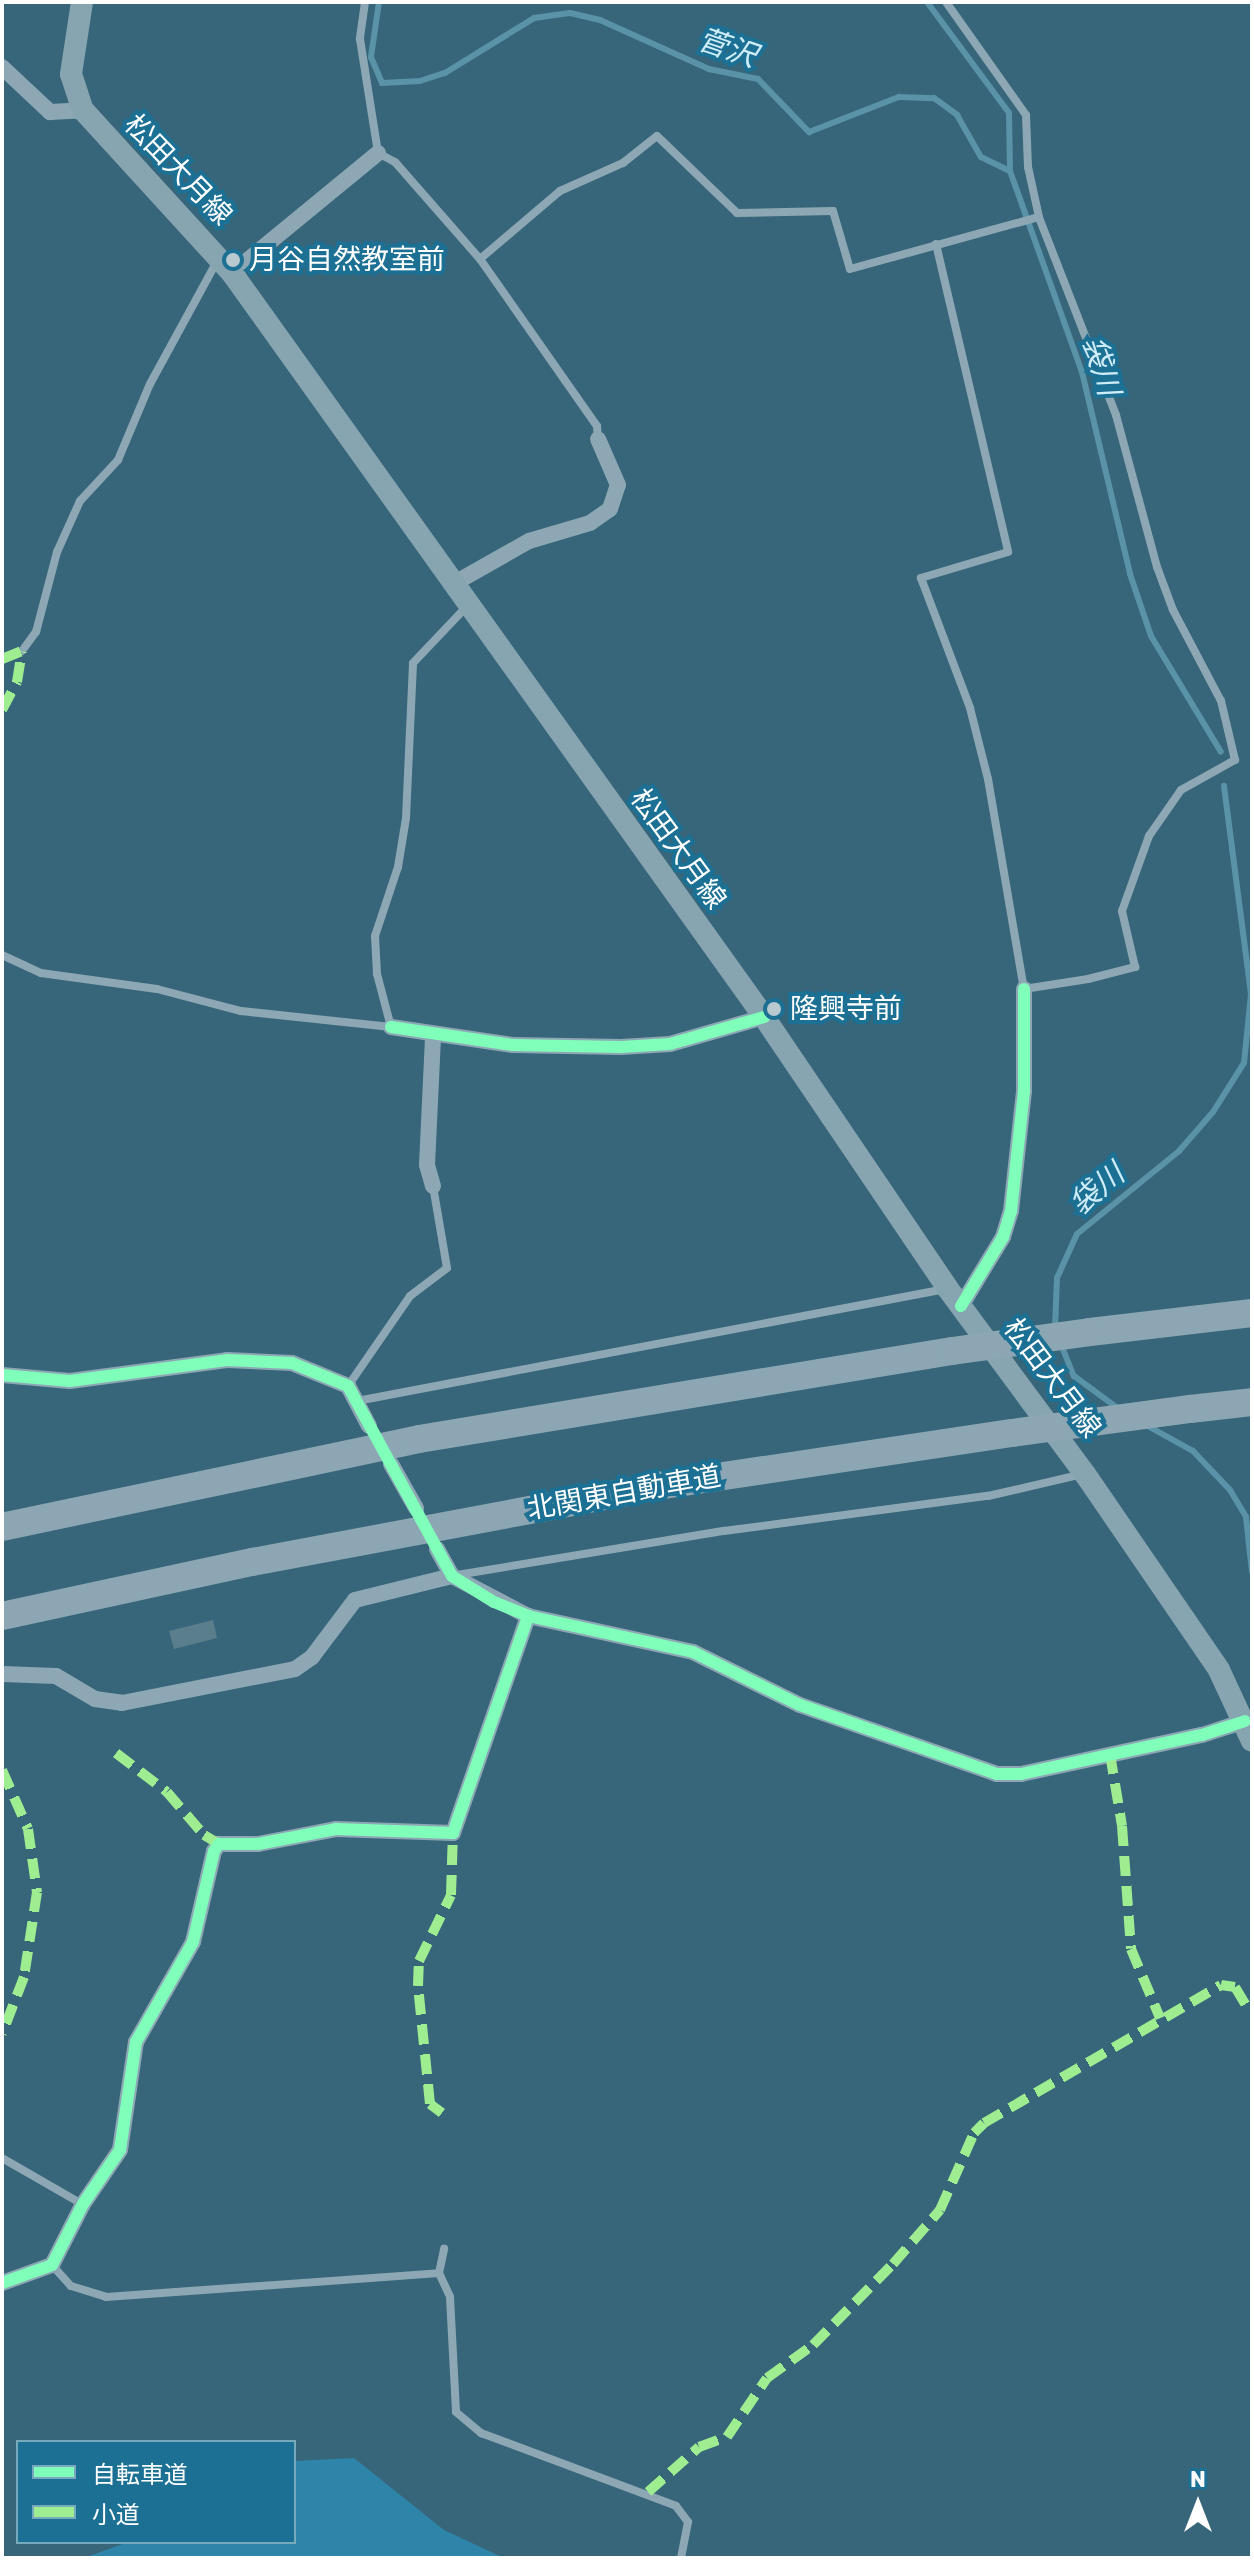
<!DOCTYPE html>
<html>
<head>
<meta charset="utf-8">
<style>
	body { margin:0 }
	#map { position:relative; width:1254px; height:2560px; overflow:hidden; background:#376579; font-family:Rubik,"Noto Sans JP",sans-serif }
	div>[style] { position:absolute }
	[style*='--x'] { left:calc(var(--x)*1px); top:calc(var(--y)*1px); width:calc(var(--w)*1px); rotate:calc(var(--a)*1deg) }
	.green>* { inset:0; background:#2e85a9 }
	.stream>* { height:6px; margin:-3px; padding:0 3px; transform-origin:3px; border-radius:3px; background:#5a92a8 }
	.building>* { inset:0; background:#5b7e8d }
	.lane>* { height:8px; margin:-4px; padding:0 4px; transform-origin:4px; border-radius:4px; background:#8da8b4 }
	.street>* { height:16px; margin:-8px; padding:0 8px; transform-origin:8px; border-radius:8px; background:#8da8b4 }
	.secondary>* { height:22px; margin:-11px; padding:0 11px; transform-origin:11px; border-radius:11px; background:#87a5b0 }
	.highway>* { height:28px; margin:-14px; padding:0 14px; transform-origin:14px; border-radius:14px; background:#8ca7b3 }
	.highway-bridge>* { height:28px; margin:-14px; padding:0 14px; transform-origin:14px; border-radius:14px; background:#8ca7b3 }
	.quiet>* { height:10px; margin-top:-5px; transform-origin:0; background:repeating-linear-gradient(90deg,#9fed91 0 20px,transparent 0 30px) }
	.cycleway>* { height:12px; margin:-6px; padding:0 6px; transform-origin:6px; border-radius:6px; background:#80ffba }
	.dots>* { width:22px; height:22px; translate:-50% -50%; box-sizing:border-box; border:4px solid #1c7094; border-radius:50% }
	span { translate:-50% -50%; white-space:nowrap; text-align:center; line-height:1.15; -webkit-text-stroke:8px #1c7094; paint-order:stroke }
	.street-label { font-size:28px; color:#fff }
	.poi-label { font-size:28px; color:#fff }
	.left { translate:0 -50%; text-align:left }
	.water-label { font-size:30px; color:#cfedf9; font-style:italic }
	.frame { position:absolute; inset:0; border:4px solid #fff; pointer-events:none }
	.legend { position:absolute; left:16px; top:2440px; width:280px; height:104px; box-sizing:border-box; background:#1c7094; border:2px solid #77a9bf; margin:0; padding:10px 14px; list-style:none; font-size:24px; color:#fff }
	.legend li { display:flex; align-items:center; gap:16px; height:40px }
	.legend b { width:40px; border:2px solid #77a9bf }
	.north { position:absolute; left:1158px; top:2464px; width:80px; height:80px; -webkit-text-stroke:6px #1c7094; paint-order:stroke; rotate:0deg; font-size:22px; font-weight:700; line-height:32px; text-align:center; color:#fff }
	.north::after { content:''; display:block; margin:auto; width:28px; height:36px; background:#fff; clip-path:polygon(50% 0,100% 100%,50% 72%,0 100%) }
</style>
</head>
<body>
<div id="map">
	<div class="green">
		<i style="clip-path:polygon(354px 2458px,444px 2530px,504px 2558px,84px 2558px,128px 2542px,294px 2542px,294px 2461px)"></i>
	</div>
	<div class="stream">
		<i style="--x:379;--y:2;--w:56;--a:98.3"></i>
		<i style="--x:371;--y:57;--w:28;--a:67"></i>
		<i style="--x:382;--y:83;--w:38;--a:-3"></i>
		<i style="--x:420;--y:81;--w:26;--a:-18"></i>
		<i style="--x:445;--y:73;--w:105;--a:-31.7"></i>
		<i style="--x:534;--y:18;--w:36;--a:-8"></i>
		<i style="--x:570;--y:13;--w:31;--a:13"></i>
		<i style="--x:600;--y:20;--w:120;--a:24.2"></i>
		<i style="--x:709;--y:69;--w:50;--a:11.5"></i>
		<i style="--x:758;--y:79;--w:74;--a:46.1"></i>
		<i style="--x:809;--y:132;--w:97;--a:-21.3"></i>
		<i style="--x:899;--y:97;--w:35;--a:2"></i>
		<i style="--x:934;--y:98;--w:29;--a:36"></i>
		<i style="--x:957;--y:115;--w:48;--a:60.3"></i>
		<i style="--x:981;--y:157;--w:32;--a:26"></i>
		<i style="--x:927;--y:2;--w:138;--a:53.5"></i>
		<i style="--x:1009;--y:113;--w:58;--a:89"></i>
		<i style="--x:1010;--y:171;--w:214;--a:70.3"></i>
		<i style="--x:1082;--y:372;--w:208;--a:76.6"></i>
		<i style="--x:1130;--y:574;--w:65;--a:71.3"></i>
		<i style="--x:1151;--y:636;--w:135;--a:58.9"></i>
		<i style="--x:1055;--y:1328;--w:50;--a:-87.7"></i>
		<i style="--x:1057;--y:1278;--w:48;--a:-65.6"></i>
		<i style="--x:1077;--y:1234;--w:132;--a:-39.1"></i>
		<i style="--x:1179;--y:1151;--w:52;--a:-48.9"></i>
		<i style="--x:1213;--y:1112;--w:58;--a:-57.7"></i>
		<i style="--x:1244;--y:1063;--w:69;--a:-84.2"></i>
		<i style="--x:1251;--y:994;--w:210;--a:-97.4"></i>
		<i style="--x:1060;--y:1342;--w:37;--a:68"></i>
		<i style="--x:1074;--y:1376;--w:56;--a:36.3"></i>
		<i style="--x:1146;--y:1425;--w:54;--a:29"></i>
		<i style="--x:1193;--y:1451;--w:54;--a:46.5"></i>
		<i style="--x:1230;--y:1490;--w:31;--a:59"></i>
		<i style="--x:1246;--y:1517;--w:55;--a:83.8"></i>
	</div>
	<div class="building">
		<i style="clip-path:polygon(213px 1620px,217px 1638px,174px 1649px,169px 1631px)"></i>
	</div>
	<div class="lane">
		<i style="--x:365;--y:2;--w:37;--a:98"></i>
		<i style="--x:360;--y:39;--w:115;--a:81"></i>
		<i style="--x:378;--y:153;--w:19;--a:28"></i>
		<i style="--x:395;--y:162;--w:129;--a:48.8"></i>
		<i style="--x:480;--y:259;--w:204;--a:55"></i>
		<i style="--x:597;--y:426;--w:13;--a:86"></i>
		<i style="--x:936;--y:244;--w:316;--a:76.8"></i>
		<i style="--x:1008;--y:552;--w:91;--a:163.4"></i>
		<i style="--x:921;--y:578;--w:139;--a:69.3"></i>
		<i style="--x:970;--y:708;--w:73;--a:75.8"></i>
		<i style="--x:988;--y:779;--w:213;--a:80.3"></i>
		<i style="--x:1024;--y:989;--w:65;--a:-8.9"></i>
		<i style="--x:1088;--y:979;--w:49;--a:-14.3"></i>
		<i style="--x:1135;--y:967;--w:57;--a:-103.1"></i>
		<i style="--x:1122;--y:911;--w:80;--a:-70.2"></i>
		<i style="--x:1149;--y:836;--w:56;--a:-55.2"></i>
		<i style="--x:1181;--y:790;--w:62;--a:-29.1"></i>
		<i style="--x:1235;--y:760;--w:61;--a:-103.3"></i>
		<i style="--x:1221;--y:701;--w:103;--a:-117.8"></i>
		<i style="--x:1173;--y:610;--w:46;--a:-110.4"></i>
		<i style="--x:1157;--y:567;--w:157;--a:-105.1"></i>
		<i style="--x:1116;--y:415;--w:212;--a:-111.3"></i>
		<i style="--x:1039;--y:217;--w:51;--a:-102.4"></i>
		<i style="--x:1028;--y:167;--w:52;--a:-92.2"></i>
		<i style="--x:1026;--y:115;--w:138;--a:-125.3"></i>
		<i style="--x:480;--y:259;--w:105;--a:-40.4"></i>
		<i style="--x:560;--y:191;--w:69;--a:-24"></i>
		<i style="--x:623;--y:163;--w:43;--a:-38.5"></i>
		<i style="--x:657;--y:136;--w:111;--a:43.9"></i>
		<i style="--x:737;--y:213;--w:96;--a:-1.2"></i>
		<i style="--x:833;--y:211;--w:60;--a:73.7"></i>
		<i style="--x:850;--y:269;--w:196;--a:-15.4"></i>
		<i style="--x:22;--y:651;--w:24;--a:-54"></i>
		<i style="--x:36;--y:632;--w:83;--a:-75.3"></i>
		<i style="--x:57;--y:552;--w:56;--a:-65.7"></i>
		<i style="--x:80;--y:501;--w:56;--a:-47.2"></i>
		<i style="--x:118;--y:460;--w:82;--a:-67.2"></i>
		<i style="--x:150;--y:384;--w:140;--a:-61.4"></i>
		<i style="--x:2;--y:955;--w:43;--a:24.8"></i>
		<i style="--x:41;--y:973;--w:117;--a:7.9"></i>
		<i style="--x:157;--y:989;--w:87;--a:14.7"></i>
		<i style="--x:241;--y:1011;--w:151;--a:6.1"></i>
		<i style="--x:391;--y:1027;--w:55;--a:-104.8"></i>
		<i style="--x:377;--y:974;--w:38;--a:-93"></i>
		<i style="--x:375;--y:936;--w:73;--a:-71.6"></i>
		<i style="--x:398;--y:867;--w:50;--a:-80.7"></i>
		<i style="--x:406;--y:818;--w:155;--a:-87.4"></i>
		<i style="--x:413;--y:663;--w:79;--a:-46.5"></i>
		<i style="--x:348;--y:1386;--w:109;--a:-55.4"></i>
		<i style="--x:410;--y:1296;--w:46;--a:-37.1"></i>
		<i style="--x:447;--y:1268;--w:83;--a:-99.7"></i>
		<i style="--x:357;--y:1401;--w:599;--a:-10.78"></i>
		<i style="--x:457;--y:1575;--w:271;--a:-9.4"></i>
		<i style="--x:724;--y:1531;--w:266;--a:-7.6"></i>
		<i style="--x:988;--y:1496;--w:98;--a:-13"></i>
		<i style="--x:2;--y:2158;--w:92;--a:29.9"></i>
		<i style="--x:52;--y:2265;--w:28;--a:48"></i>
		<i style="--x:71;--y:2286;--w:37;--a:17"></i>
		<i style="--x:106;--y:2297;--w:334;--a:-4.1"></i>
		<i style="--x:439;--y:2273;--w:26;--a:65"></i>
		<i style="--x:450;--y:2297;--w:115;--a:87"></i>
		<i style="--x:456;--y:2412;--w:33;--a:40"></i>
		<i style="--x:481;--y:2433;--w:208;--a:20.5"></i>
		<i style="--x:676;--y:2506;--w:20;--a:53"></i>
		<i style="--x:688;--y:2522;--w:37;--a:101"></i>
		<i style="--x:439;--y:2273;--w:25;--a:-78"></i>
	</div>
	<div class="street">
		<i style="--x:2;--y:67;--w:66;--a:43.2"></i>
		<i style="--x:50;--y:112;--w:33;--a:-3"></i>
		<i style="--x:232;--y:273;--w:189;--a:-39.4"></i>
		<i style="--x:453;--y:584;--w:87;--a:-29.5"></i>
		<i style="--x:529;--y:541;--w:64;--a:-16.4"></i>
		<i style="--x:590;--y:523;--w:24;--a:-35"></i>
		<i style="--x:610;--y:509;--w:25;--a:-72"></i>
		<i style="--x:618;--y:485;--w:50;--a:-113.5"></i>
		<i style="--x:391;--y:1027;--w:123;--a:8.4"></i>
		<i style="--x:513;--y:1045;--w:108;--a:1.1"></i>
		<i style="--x:621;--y:1047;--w:49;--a:-3.5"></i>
		<i style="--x:670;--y:1044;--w:98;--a:-16"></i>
		<i style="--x:433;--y:1186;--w:22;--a:-106"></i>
		<i style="--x:427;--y:1165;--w:129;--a:-87.3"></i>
		<i style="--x:961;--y:1306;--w:81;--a:-58.7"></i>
		<i style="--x:1003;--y:1237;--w:27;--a:-73"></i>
		<i style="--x:1011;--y:1211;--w:121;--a:-83.8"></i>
		<i style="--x:1024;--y:1091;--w:102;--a:-90"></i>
		<i style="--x:2;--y:1375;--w:68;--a:5"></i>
		<i style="--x:70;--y:1381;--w:158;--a:-7.6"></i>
		<i style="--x:227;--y:1360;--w:65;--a:2.6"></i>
		<i style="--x:292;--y:1363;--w:61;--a:22.3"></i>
		<i style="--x:348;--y:1386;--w:45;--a:62.3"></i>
		<i style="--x:391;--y:1464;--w:51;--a:60.4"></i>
		<i style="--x:437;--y:1549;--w:31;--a:61"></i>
		<i style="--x:452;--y:1576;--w:86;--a:27.8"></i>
		<i style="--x:528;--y:1616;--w:169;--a:12.3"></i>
		<i style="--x:693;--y:1652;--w:119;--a:26.4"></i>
		<i style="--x:800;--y:1705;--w:209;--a:19.3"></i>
		<i style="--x:997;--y:1774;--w:24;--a:0"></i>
		<i style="--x:1021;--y:1774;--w:185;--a:-12.2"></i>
		<i style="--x:1202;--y:1735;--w:45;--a:-18"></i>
		<i style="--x:2;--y:1674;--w:54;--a:2.1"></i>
		<i style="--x:56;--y:1676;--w:45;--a:30.5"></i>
		<i style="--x:95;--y:1699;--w:27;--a:8"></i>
		<i style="--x:122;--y:1703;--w:176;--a:-11.1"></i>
		<i style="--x:295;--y:1669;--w:21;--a:-35"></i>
		<i style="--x:312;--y:1657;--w:71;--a:-53"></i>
		<i style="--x:355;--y:1600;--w:100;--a:-13.9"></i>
		<i style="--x:2;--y:2283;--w:53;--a:-19.8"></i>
		<i style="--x:52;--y:2265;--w:68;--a:-63.1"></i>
		<i style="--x:83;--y:2204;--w:65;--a:-55.6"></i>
		<i style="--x:120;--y:2150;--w:109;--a:-81.6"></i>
		<i style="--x:136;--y:2042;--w:115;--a:-60.3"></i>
		<i style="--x:193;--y:1942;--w:93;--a:-77"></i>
		<i style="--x:214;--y:1851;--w:9;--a:-54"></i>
		<i style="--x:219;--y:1844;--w:39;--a:0"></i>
		<i style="--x:258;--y:1844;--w:79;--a:-10.9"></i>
		<i style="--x:336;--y:1829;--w:117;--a:2"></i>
		<i style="--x:453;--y:1833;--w:230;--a:-70.9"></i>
	</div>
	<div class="secondary">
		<i style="--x:82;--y:2;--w:73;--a:98.7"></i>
		<i style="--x:71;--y:74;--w:38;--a:72"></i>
		<i style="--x:83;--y:110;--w:221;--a:47.6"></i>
		<i style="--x:232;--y:273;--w:915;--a:54.43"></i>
		<i style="--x:764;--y:1017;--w:328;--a:55.9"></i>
		<i style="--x:948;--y:1289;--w:230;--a:53.5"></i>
		<i style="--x:1085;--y:1474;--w:237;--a:55.6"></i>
		<i style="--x:1219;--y:1670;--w:78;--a:65.1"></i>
	</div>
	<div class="highway">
		<i style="--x:1090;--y:1332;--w:163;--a:-6.7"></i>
		<i style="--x:1190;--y:1409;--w:62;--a:-6.4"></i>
		<i style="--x:2;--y:1527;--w:426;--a:-11.9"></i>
		<i style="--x:419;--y:1439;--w:540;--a:-9.38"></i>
		<i style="--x:2;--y:1616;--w:256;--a:-12.2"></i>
		<i style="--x:252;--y:1562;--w:412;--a:-10.6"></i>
		<i style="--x:657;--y:1486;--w:359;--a:-8.5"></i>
	</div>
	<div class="highway-bridge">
		<i style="--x:952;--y:1351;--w:139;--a:-7.8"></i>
		<i style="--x:1012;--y:1433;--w:180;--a:-7.7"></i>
	</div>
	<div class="quiet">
		<i style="--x:2;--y:659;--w:22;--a:-22"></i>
		<i style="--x:2;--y:710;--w:32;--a:-62"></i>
		<i style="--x:17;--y:682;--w:31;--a:-81"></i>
		<i style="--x:116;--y:1753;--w:64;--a:37.4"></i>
		<i style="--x:167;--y:1792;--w:57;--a:49.3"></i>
		<i style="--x:204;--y:1835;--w:17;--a:31"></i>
		<i style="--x:1110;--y:1754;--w:73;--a:80.5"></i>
		<i style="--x:1122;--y:1826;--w:123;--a:85.8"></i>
		<i style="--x:1131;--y:1949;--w:75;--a:67.2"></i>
		<i style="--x:2;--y:1770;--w:64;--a:66.2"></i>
		<i style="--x:28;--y:1829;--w:64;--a:81.9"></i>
		<i style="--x:37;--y:1892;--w:86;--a:98.7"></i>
		<i style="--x:24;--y:1977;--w:61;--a:111.1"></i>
		<i style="--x:442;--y:2113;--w:15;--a:-143"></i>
		<i style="--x:430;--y:2104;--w:119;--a:-95.8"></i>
		<i style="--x:418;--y:1986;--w:25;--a:-88"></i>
		<i style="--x:419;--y:1961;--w:73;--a:-64.1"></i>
		<i style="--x:451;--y:1895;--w:62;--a:-88.2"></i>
		<i style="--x:648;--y:2492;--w:68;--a:-41.4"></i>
		<i style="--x:699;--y:2447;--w:30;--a:-20"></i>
		<i style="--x:727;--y:2437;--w:71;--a:-55.9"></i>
		<i style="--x:767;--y:2378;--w:57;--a:-35.7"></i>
		<i style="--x:813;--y:2345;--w:114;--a:-45.4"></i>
		<i style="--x:893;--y:2264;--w:72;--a:-49"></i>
		<i style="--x:940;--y:2210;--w:84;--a:-66.2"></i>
		<i style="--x:974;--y:2133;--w:14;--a:-45"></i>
		<i style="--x:984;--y:2123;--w:274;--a:-30.2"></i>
		<i style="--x:1221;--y:1985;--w:14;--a:8"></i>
		<i style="--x:1235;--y:1987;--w:23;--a:59"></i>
	</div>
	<div class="cycleway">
		<i style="--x:391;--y:1027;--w:123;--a:8.4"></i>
		<i style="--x:513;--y:1045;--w:108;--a:1.1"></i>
		<i style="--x:621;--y:1047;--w:49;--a:-3.5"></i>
		<i style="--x:670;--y:1044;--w:98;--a:-16"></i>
		<i style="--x:961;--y:1306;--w:81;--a:-58.7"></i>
		<i style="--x:1003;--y:1237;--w:27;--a:-73"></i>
		<i style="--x:1011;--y:1211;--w:121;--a:-83.8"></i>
		<i style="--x:1024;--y:1091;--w:102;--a:-90"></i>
		<i style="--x:2;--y:1375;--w:68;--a:5"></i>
		<i style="--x:70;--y:1381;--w:158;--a:-7.6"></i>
		<i style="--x:227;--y:1360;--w:65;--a:2.6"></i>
		<i style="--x:292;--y:1363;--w:61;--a:22.3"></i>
		<i style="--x:348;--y:1386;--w:217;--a:61.3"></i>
		<i style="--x:452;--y:1576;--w:49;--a:31.8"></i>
		<i style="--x:494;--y:1602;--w:37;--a:22"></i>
		<i style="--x:528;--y:1616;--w:169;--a:12.3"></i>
		<i style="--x:693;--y:1652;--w:119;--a:26.4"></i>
		<i style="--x:800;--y:1705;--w:209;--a:19.3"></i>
		<i style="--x:997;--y:1774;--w:24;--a:0"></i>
		<i style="--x:1021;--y:1774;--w:185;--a:-12.2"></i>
		<i style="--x:1202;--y:1735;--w:45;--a:-18"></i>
		<i style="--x:2;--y:2283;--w:53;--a:-19.8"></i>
		<i style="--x:52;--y:2265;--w:68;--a:-63.1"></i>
		<i style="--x:83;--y:2204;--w:65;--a:-55.6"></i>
		<i style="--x:120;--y:2150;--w:109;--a:-81.6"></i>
		<i style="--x:136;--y:2042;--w:115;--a:-60.3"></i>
		<i style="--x:193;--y:1942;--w:93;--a:-77"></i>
		<i style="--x:214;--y:1851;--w:9;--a:-54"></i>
		<i style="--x:219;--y:1844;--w:39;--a:0"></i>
		<i style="--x:258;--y:1844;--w:79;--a:-10.9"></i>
		<i style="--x:336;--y:1829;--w:117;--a:2"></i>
		<i style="--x:453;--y:1833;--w:230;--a:-70.9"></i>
	</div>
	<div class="dots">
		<i style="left:233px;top:260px;background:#b9c9d0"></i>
		<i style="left:774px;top:1009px;background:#b9c9d0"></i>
	</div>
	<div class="street-label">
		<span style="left:178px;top:170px;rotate:46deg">松田大月線</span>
		<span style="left:678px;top:849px;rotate:54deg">松田大月線</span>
		<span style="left:1052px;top:1378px;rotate:53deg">松田大月線</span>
		<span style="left:624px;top:1493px;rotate:-10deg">北関東自動車道</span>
	</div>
	<div class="poi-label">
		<span class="left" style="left:249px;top:260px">月谷自然教室前</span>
		<span class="left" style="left:790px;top:1009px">隆興寺前</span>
	</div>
	<div class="water-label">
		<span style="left:727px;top:48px;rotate:19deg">菅沢</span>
		<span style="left:1101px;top:366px;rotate:73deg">袋川</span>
		<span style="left:1097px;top:1189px;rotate:-40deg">袋川</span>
	</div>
	<div class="frame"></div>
	<ul class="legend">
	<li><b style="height:10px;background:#80ffba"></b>自転車道</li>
	<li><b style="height:10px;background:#9fed91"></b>小道</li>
	</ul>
	<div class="north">N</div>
</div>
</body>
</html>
